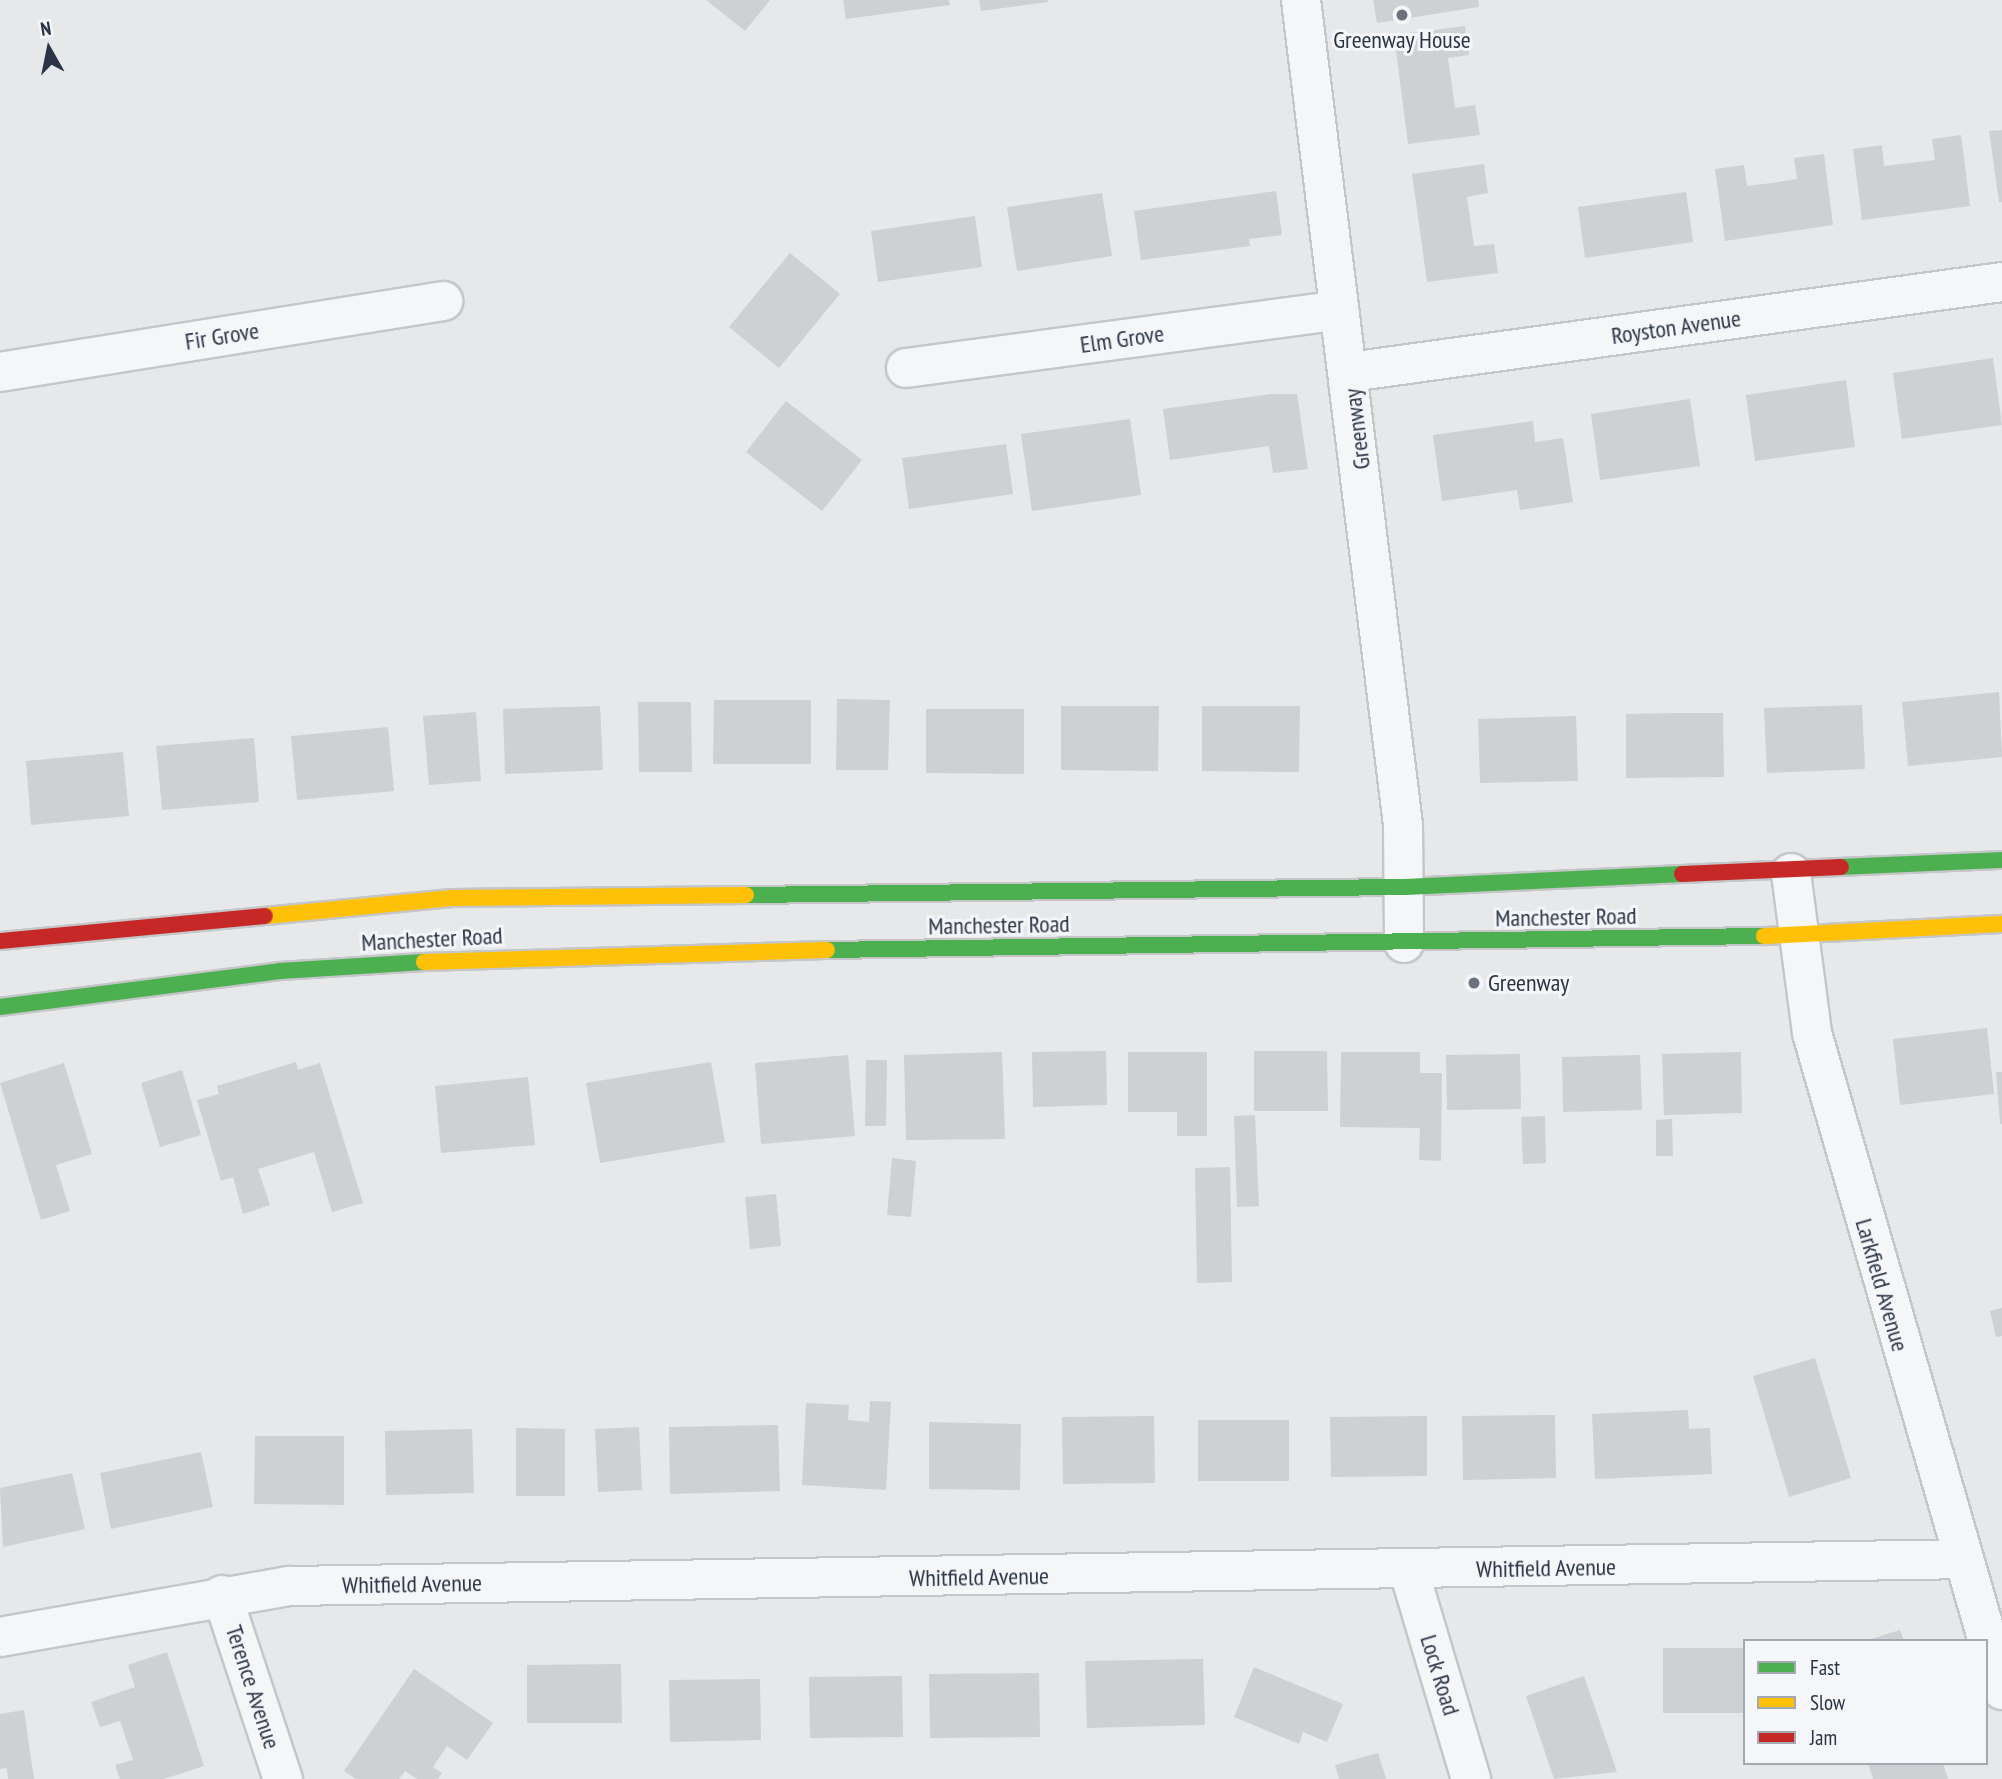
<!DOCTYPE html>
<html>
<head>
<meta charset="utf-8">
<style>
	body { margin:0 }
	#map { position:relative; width:2002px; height:1779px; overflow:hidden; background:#e6e8ea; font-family:"PT Sans Narrow",sans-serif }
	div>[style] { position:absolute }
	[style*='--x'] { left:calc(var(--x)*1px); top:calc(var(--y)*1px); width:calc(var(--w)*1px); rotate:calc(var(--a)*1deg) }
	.building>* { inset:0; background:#ced0d3 }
	.roads { filter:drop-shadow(2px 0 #c4c6c8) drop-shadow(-2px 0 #c4c6c8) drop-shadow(0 2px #c4c6c8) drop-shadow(0 -2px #c4c6c8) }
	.street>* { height:38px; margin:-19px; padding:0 19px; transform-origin:19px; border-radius:19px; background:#f5f6f7 }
	.fast>* { height:16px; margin:-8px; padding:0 8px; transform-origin:8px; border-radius:8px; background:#4caf50 }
	.slow>* { height:16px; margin:-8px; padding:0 8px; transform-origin:8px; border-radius:8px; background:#ffc107 }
	.jam>* { height:16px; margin:-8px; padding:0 8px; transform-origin:8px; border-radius:8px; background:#c62828 }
	.dots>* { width:19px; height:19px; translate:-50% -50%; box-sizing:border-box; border:4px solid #f4f6f9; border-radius:50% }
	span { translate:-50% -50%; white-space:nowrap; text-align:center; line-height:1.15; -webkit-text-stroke:6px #f4f6f9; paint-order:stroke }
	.poi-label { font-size:24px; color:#2b3445 }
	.left { translate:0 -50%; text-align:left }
	.street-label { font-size:24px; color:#2b3445 }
	.legend { position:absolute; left:1743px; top:1639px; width:245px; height:126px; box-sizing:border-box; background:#f4f6f9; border:2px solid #a4a8b1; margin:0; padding:9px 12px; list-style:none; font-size:21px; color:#2b3445 }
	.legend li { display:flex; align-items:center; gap:14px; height:35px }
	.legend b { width:35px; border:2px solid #a4a8b1 }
	.north { position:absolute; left:14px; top:14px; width:70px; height:70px; -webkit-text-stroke:5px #f4f6f9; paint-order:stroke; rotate:351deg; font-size:19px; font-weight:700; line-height:28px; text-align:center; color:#2b3445 }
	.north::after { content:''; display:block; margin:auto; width:24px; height:32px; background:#2b3445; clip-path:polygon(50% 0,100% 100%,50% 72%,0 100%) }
</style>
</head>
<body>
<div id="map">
	<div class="building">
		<i style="clip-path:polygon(706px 0,770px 0,745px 31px)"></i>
		<i style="clip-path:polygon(843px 0,949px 0,950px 5px,846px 19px)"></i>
		<i style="clip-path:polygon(979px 0,1048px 0,1048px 2px,981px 11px)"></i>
		<i style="clip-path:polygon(1373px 0,1478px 0,1479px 7px,1377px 23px)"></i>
		<i style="clip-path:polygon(1465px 26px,1469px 55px,1448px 58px,1455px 108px,1475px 105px,1480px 135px,1408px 144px,1394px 35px)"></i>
		<i style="clip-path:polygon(2002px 130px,2002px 202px,1999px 202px,1989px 131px)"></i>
		<i style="clip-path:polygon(1961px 135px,1970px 206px,1862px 220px,1853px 149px,1882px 145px,1884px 166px,1935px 160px,1932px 139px)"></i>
		<i style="clip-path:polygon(1824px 154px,1833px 225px,1725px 241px,1715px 169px,1744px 165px,1747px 186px,1772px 183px,1797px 179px,1794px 158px)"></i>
		<i style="clip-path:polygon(1484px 164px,1488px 193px,1467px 197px,1474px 246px,1494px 244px,1498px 273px,1427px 282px,1412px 174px)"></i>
		<i style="clip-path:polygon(1276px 191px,1282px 235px,1249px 239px,1250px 246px,1141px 260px,1134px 211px)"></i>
		<i style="clip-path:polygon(1686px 192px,1693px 242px,1585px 258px,1578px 207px)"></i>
		<i style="clip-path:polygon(1102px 193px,1112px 256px,1017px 271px,1007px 207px)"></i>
		<i style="clip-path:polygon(975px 216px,982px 267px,878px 282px,871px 231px)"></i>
		<i style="clip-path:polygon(790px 253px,840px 294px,779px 368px,729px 327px)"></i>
		<i style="clip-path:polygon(1993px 358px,2002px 425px,1902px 439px,1893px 373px)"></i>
		<i style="clip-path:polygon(1846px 380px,1855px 447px,1755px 461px,1746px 395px)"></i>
		<i style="clip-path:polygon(1271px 394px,1297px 394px,1308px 469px,1273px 473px,1269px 446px,1170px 460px,1163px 409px)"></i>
		<i style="clip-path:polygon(1690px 399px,1700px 466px,1600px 480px,1591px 414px)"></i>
		<i style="clip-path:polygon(786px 401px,862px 460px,822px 511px,746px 452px)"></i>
		<i style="clip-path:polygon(1130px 419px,1141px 495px,1032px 511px,1021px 434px)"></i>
		<i style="clip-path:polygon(1533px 421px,1535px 442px,1563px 438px,1573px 502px,1520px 510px,1517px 490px,1442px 501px,1433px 435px)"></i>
		<i style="clip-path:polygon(1006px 444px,1013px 494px,909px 509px,902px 458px)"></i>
		<i style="clip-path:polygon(1999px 692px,2002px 757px,1908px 766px,1902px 702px)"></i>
		<i style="clip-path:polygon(837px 699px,890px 700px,888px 770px,836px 770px)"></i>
		<i style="clip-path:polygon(714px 700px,811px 700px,811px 764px,713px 764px)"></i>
		<i style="clip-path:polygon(638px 702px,691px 702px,692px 772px,639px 772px)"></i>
		<i style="clip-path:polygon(1862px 705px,1865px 769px,1767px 773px,1764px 708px)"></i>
		<i style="clip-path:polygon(600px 706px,603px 770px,505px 774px,503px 709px)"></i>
		<i style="clip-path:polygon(1061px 706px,1159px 706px,1158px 771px,1061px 770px)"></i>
		<i style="clip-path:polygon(1202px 706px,1300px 706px,1299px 772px,1202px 771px)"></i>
		<i style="clip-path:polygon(926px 709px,1024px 709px,1024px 774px,926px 773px)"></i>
		<i style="clip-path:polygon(476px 712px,481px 781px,429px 785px,423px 716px)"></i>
		<i style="clip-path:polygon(1675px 713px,1723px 713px,1724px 777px,1626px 778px,1626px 714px)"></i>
		<i style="clip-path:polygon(1576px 716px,1578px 781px,1480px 783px,1478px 719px)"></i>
		<i style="clip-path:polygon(388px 727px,394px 791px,297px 800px,291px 736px)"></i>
		<i style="clip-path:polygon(254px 738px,259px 802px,162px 810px,156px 746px)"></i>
		<i style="clip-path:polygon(123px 752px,129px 816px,31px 825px,26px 761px)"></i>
		<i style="clip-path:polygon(1987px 1028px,1994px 1094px,1900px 1105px,1893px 1039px)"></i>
		<i style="clip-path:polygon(1106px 1051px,1107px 1105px,1033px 1107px,1032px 1052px)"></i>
		<i style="clip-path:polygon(1254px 1051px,1327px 1051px,1328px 1111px,1254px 1111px)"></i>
		<i style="clip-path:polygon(1002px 1052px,1005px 1139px,906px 1140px,904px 1055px)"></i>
		<i style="clip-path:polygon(1128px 1052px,1207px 1052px,1207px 1136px,1177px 1136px,1177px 1112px,1128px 1112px)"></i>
		<i style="clip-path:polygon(1341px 1052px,1420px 1052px,1420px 1073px,1442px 1073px,1441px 1161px,1419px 1160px,1420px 1128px,1340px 1127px)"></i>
		<i style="clip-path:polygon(1741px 1052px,1742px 1113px,1664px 1115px,1662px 1054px)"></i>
		<i style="clip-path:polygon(1520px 1054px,1521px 1109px,1447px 1110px,1446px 1055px)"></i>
		<i style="clip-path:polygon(848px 1055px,855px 1136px,761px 1144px,755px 1063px)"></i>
		<i style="clip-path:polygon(1640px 1055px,1642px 1110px,1563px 1112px,1562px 1057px)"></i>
		<i style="clip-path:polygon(866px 1060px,887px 1060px,886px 1126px,865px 1126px)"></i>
		<i style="clip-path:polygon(296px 1062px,298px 1070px,320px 1063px,363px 1203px,332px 1212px,314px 1152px,258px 1169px,270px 1205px,243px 1214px,233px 1177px,221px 1181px,197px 1100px,219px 1094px,217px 1086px)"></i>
		<i style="clip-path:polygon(711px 1062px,725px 1142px,600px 1163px,586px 1083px)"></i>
		<i style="clip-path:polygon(64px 1063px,92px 1154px,56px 1165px,70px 1211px,41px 1220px,0 1083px)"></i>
		<i style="clip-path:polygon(182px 1070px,201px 1135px,160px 1147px,141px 1083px)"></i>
		<i style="clip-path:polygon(1996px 1072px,2002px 1072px,2002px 1124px,2000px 1124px)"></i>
		<i style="clip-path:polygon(528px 1077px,535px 1145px,441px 1153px,435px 1086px)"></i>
		<i style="clip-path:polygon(1255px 1115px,1259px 1206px,1237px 1207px,1234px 1116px)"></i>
		<i style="clip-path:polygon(1545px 1116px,1546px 1163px,1523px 1164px,1521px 1117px)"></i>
		<i style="clip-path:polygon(1672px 1119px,1673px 1156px,1656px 1156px,1656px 1120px)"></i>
		<i style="clip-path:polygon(892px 1158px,916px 1161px,911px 1217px,887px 1215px)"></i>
		<i style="clip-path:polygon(1230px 1167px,1232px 1282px,1197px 1283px,1195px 1168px)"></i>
		<i style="clip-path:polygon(776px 1194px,781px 1246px,750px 1249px,745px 1197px)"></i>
		<i style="clip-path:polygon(2002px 1308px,2002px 1336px,1996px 1337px,1990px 1311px)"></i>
		<i style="clip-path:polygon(1815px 1358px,1851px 1478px,1789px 1497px,1753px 1376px)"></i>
		<i style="clip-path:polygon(870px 1401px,891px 1402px,886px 1490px,802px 1485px,806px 1403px,849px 1405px,848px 1420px,869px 1422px)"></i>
		<i style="clip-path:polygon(1688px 1410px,1689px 1429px,1710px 1428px,1712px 1474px,1595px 1479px,1592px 1414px)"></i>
		<i style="clip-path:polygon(1555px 1415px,1556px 1478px,1463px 1480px,1462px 1416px)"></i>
		<i style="clip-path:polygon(1154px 1416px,1155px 1483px,1063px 1484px,1062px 1417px)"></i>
		<i style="clip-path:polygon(1427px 1416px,1427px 1476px,1331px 1477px,1330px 1417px)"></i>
		<i style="clip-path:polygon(1198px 1420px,1289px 1420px,1289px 1481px,1198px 1481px)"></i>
		<i style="clip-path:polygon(929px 1422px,1021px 1424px,1020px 1490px,929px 1489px)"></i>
		<i style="clip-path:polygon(778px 1425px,780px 1491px,670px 1494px,669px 1427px)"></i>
		<i style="clip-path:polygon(639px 1427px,642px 1490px,598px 1492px,595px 1429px)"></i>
		<i style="clip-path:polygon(516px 1428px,565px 1429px,565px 1496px,516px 1496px)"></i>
		<i style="clip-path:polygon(472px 1429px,474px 1493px,386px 1495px,385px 1431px)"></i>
		<i style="clip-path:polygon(255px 1436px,344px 1436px,344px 1505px,254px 1504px)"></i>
		<i style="clip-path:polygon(201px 1452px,213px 1507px,111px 1529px,100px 1473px)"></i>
		<i style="clip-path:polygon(72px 1473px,85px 1529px,3px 1547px,0 1488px)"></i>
		<i style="clip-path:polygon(1900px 1630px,1904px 1641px,1868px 1641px,1868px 1640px)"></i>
		<i style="clip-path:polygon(1663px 1648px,1745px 1648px,1745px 1713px,1663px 1713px)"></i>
		<i style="clip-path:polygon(167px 1652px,204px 1766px,164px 1779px,120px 1779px,115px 1765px,133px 1760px,120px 1721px,100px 1727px,91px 1702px,135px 1687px,128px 1665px)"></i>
		<i style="clip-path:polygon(1203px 1659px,1205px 1725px,1087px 1728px,1085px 1661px)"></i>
		<i style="clip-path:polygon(621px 1664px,622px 1723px,527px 1723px,527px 1665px)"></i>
		<i style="clip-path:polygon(1254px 1667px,1343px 1704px,1327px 1742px,1303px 1732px,1299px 1744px,1234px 1717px)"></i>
		<i style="clip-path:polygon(414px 1669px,493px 1723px,467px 1760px,447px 1746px,433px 1767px,442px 1773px,438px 1779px,417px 1779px,405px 1771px,399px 1779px,356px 1779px,344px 1771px)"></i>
		<i style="clip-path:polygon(1039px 1673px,1040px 1737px,930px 1738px,929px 1674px)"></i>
		<i style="clip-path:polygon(902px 1676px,903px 1737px,810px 1738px,809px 1677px)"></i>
		<i style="clip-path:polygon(1584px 1676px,1617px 1772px,1554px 1779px,1526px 1696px)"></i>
		<i style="clip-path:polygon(760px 1679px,761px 1740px,670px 1742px,669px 1680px)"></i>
		<i style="clip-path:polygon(24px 1710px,34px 1779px,8px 1779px,7px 1768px,0 1769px,0 1714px)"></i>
		<i style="clip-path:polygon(1378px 1753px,1386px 1779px,1339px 1779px,1335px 1765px)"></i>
		<i style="clip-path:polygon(1868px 1763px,1943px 1763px,1948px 1779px,1873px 1779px)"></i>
	</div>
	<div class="roads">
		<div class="street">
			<i style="--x:1301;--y:0;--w:831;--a:82.95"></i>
			<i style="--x:1403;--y:825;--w:118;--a:89.5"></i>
			<i style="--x:906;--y:368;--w:436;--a:-7.6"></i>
			<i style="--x:0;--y:372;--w:449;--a:-9.1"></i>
			<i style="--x:1350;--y:372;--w:658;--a:-7.86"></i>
			<i style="--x:1791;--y:873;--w:161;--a:82.5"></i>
			<i style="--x:1812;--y:1033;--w:684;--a:73.87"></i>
			<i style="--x:1409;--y:1571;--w:217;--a:73.4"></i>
			<i style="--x:222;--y:1595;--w:194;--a:71.7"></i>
			<i style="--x:0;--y:1637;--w:293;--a:-10"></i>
			<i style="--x:289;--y:1586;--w:1673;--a:-0.92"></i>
		</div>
		<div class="fast">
			<i style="--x:1841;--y:867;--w:161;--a:-2.5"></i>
			<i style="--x:746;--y:895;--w:659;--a:-0.7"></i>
			<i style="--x:1405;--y:887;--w:277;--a:-2.7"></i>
			<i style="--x:827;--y:950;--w:937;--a:-0.86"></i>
			<i style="--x:0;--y:1007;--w:282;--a:-7.3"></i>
			<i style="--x:280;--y:971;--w:144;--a:-3.6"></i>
		</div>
		<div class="slow">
			<i style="--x:265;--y:916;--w:188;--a:-5.5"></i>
			<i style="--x:452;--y:898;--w:294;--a:-0.6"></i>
			<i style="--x:1764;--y:936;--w:238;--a:-2.9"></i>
			<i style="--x:424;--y:962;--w:403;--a:-1.7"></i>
		</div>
		<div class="jam">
			<i style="--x:1682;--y:874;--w:159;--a:-2.5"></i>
			<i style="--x:0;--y:941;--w:266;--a:-5.4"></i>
		</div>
	</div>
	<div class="dots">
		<i style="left:1402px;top:15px;background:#6c737f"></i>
		<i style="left:1474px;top:983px;background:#6c737f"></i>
	</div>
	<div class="poi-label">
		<span style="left:1402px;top:40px">Greenway House</span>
		<span class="left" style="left:1488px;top:983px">Greenway</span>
	</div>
	<div class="street-label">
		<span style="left:1676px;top:327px;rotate:-8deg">Royston Avenue</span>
		<span style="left:222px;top:336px;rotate:-9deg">Fir Grove</span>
		<span style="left:1122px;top:339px;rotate:-8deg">Elm Grove</span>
		<span style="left:1357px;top:429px;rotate:-97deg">Greenway</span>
		<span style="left:1566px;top:917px;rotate:-1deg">Manchester Road</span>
		<span style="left:999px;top:925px;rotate:-1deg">Manchester Road</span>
		<span style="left:432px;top:939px;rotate:-3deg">Manchester Road</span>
		<span style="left:1882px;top:1285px;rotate:74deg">Larkfield Avenue</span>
		<span style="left:1546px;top:1568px;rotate:-1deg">Whitfield Avenue</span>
		<span style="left:979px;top:1577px;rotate:-1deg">Whitfield Avenue</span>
		<span style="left:412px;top:1584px;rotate:-1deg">Whitfield Avenue</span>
		<span style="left:1440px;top:1675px;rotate:73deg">Lock Road</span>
		<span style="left:253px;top:1687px;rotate:72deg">Terence Avenue</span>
	</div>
	<ul class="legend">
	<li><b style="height:9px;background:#4caf50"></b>Fast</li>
	<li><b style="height:9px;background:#ffc107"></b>Slow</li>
	<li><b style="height:9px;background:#c62828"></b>Jam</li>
	</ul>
	<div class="north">N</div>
</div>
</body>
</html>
